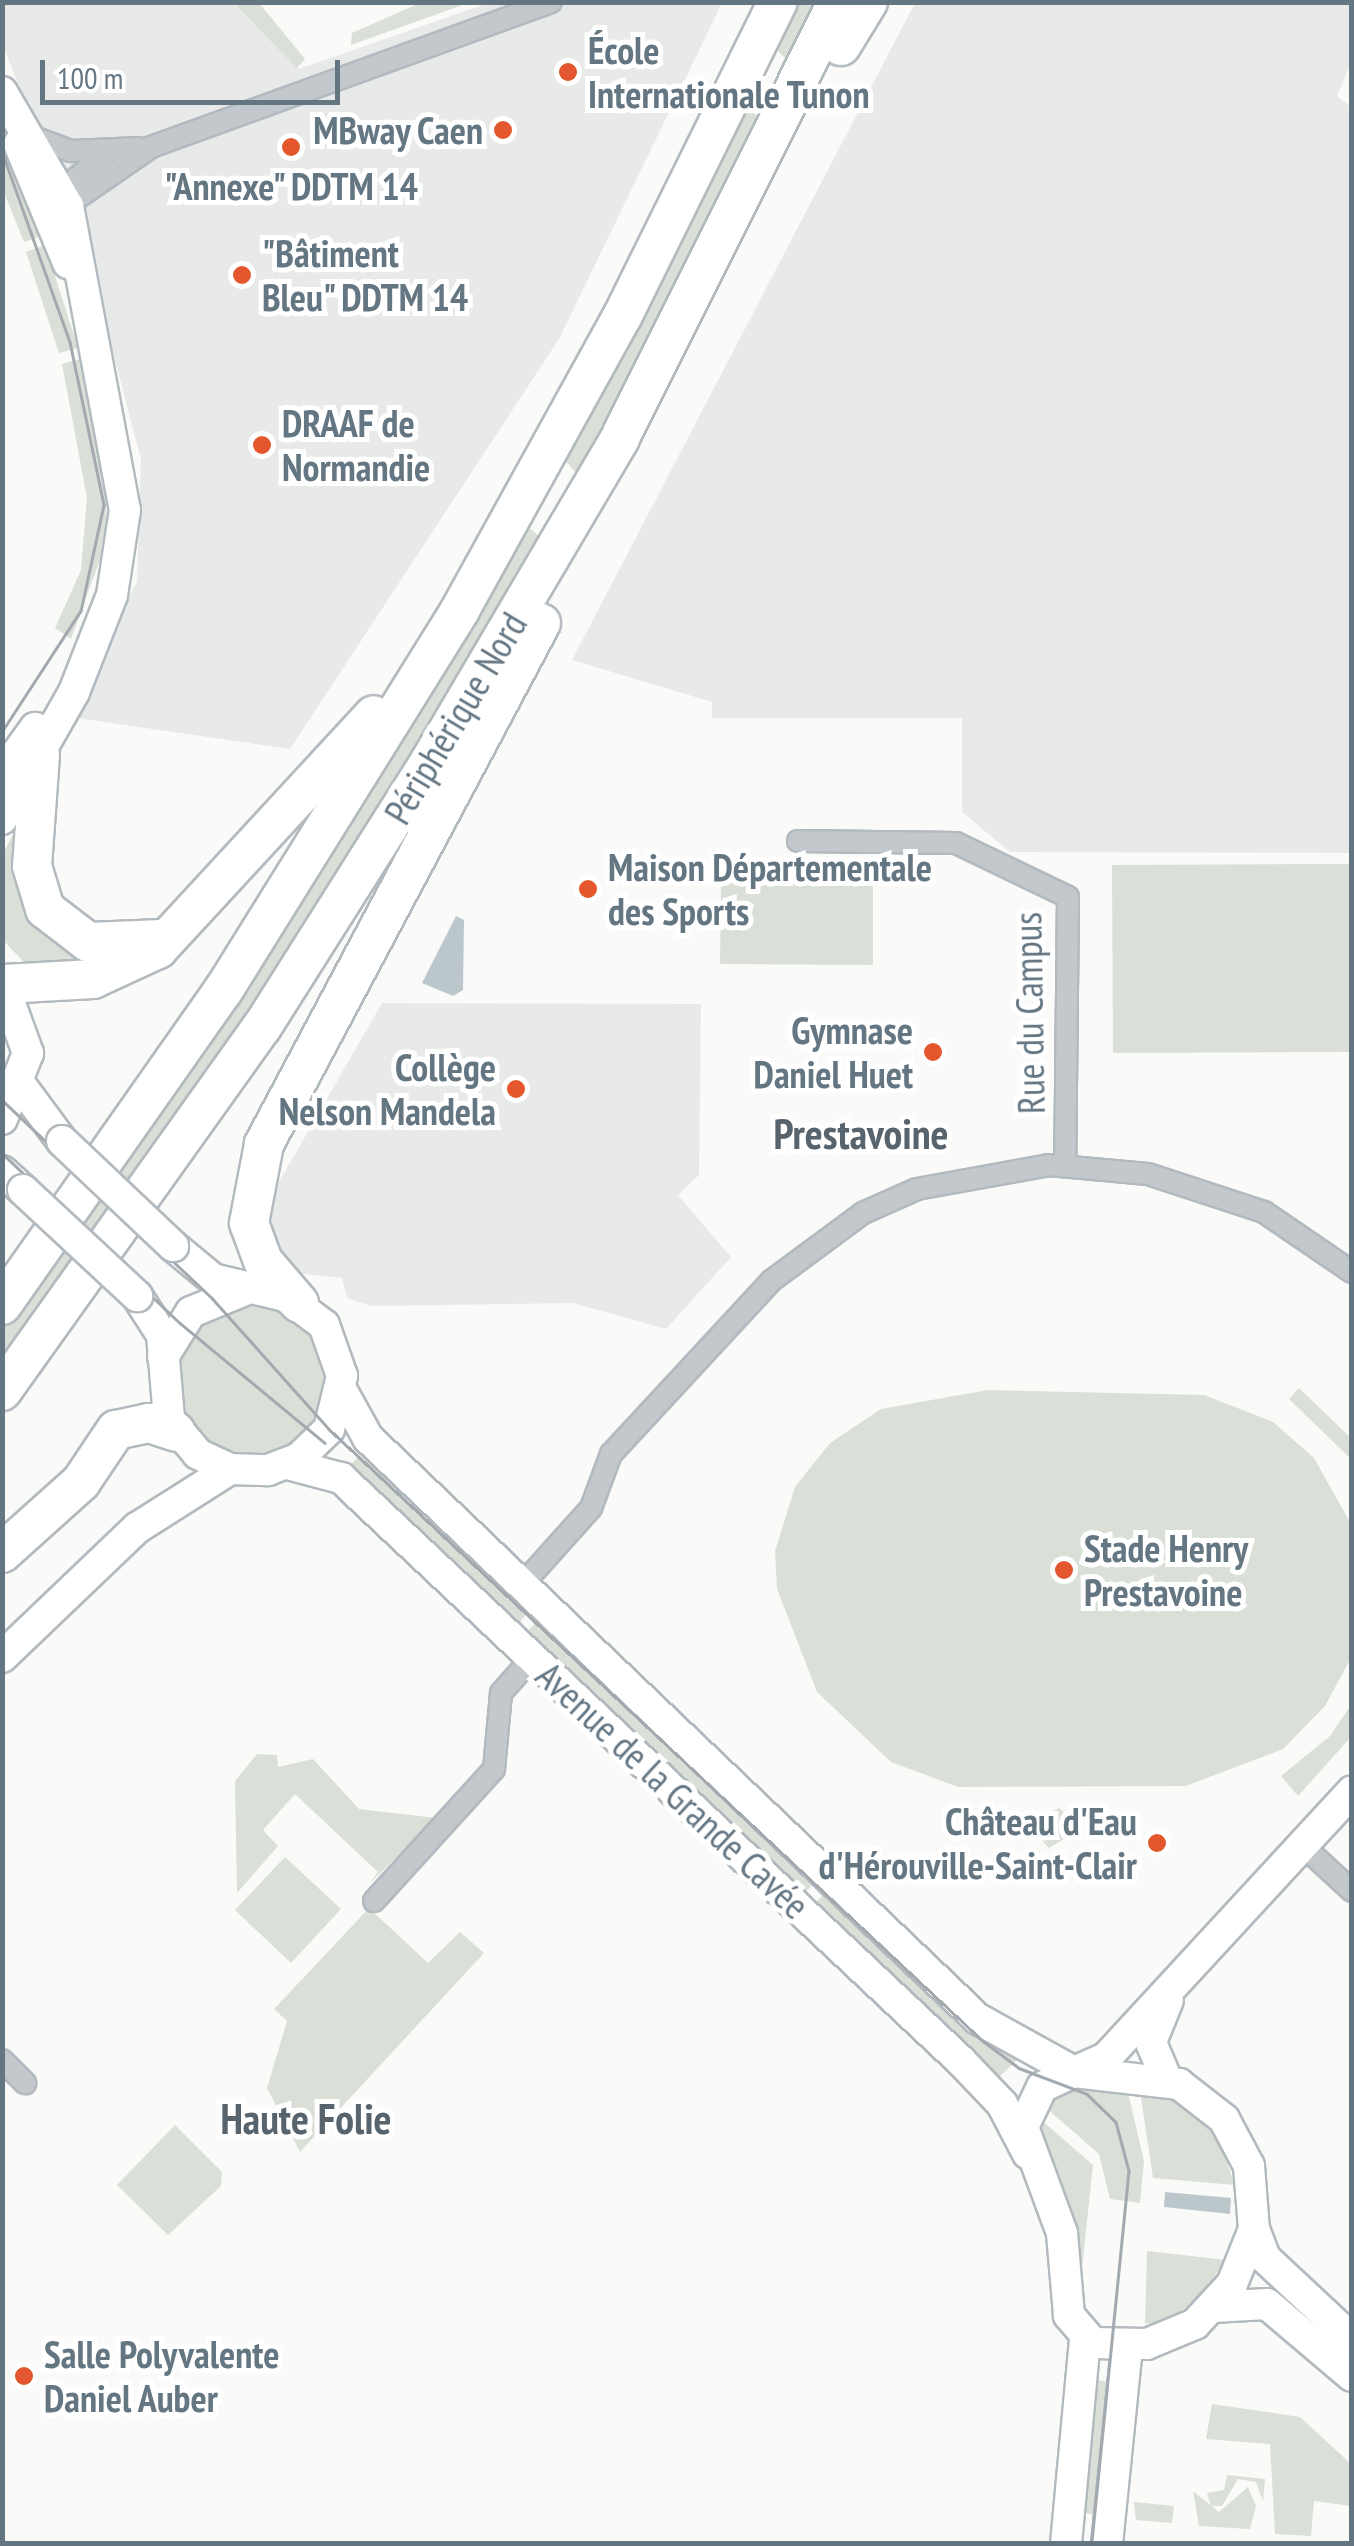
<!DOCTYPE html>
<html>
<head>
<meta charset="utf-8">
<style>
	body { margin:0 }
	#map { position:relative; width:1354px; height:2546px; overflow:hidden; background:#fafaf8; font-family:"PT Sans Narrow",sans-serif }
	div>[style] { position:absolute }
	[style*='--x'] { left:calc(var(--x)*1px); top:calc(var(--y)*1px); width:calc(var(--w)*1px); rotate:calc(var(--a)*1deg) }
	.built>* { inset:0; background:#e8e9e9 }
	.green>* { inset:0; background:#dadfd7 }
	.round { border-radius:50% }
	.water>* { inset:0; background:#bbc7cb }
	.roads { filter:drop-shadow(2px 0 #b3babf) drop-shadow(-2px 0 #b3babf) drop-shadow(0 2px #b3babf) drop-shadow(0 -2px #b3babf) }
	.street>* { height:20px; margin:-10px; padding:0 10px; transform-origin:10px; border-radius:10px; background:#c3c8cc }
	.secondary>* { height:30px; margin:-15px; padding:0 15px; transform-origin:15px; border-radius:15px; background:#fff }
	.highway>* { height:38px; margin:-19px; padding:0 19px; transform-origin:19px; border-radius:19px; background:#fff }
	.tram>* { height:2.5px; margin:-1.25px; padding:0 1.25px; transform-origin:1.25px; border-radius:1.25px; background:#a2aab0 }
	.bridges { filter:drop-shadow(2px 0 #b3babf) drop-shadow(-2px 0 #b3babf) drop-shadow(0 2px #b3babf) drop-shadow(0 -2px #b3babf) }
	.secondary-bridge>* { height:30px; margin:-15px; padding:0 15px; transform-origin:15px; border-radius:15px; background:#fff }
	.dots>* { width:28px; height:28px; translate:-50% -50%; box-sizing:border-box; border:5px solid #fff; border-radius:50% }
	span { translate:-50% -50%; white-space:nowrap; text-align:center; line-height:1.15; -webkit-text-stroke:10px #fff; paint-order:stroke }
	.poi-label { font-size:38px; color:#657683; font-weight:700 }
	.left { translate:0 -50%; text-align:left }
	.right { translate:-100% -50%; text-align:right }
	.street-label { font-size:38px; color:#657683 }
	.quarter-label { font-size:42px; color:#57646e; font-weight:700 }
	.frame { position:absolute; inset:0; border:5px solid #657683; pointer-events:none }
	.scale { position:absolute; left:40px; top:60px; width:300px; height:45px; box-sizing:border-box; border:5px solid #657683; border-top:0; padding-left:12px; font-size:30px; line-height:35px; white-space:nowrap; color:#657683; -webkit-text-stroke:8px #fff; paint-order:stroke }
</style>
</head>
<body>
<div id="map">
	<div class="built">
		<i style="clip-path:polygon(2px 3px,232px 3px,299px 69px,488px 3px,722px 3px,559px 339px,290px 749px,70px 717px,137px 581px,141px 459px,89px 261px,3px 46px)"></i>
		<i style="clip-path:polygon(915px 3px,1351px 3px,1351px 63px,1337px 96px,1352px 108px,1351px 853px,1010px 852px,962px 812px,962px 718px,712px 718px,712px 702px,572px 660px)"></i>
		<i style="clip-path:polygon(382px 1003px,701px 1004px,699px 1175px,678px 1195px,731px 1257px,666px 1329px,573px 1303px,371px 1306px,347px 1298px,342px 1278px,257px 1269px,256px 1222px)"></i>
	</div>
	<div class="green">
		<i style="clip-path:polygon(233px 3px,259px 3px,305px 59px,297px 68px)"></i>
		<i style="clip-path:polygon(420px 3px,468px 3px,351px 45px,352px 33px)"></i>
		<i style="clip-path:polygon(794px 3px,821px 3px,786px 59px,774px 47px)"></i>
		<i style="clip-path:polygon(753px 113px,760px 117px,701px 253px,578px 475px,562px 457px,740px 114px)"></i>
		<i style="clip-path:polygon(2px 137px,42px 236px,24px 242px,3px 190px)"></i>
		<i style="clip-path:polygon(45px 245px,78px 348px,59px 353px,26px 252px)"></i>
		<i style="clip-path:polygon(80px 359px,106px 488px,107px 540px,71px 639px,55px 628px,81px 570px,87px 498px,62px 364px)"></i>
		<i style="clip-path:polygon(531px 529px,545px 542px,291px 958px,3px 1371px,2px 1325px,349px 822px,521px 531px)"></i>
		<i style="clip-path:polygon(27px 806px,30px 894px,142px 954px,36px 975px,3px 940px,2px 856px)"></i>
		<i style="clip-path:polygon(1351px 864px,1351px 1052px,1113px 1053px,1112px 865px)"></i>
		<i style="clip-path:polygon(721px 875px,873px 875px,873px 965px,720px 964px)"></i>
		<i class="round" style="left:176px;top:1306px;width:150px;height:150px"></i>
		<i style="clip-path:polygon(1299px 1388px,1351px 1438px,1351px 1459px,1289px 1399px)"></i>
		<i style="clip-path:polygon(988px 1390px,1204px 1395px,1273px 1422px,1314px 1458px,1351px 1524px,1351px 1658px,1325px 1706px,1283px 1749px,1186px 1786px,958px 1787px,891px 1762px,817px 1692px,777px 1589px,775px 1551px,795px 1487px,830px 1443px,881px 1409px)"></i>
		<i style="clip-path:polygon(367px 1448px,532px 1607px,515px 1628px,341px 1474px)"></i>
		<i style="clip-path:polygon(541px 1617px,818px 1879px,799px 1899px,523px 1636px)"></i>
		<i style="clip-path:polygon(1351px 1705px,1351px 1737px,1298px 1796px,1281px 1776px,1330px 1736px)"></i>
		<i style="clip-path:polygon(257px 1754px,277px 1755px,278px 1767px,313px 1759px,359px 1809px,436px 1818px,369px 1884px,378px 1872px,295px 1794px,263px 1830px,278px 1846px,237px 1893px,235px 1781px)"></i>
		<i style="clip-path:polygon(1059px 1808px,1081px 1829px,1049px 1848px,1028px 1825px)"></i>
		<i style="clip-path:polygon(285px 1857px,341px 1909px,291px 1963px,235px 1910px)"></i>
		<i style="clip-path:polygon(830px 1888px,1021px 2056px,995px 2081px,811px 1907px)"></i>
		<i style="clip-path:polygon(369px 1908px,428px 1963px,460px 1932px,484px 1953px,300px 2152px,267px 2088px,287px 2021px,274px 2009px)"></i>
		<i style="clip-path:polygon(1125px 2080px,1144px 2161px,1140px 2203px,1110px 2199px,1099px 2154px,1044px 2106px,1064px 2089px)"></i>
		<i style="clip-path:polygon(1139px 2084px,1191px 2108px,1219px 2140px,1235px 2185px,1153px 2178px)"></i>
		<i style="clip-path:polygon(1038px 2117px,1093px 2165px,1082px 2268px,1036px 2144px)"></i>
		<i style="clip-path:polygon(175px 2125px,222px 2172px,221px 2186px,168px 2235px,117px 2185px)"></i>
		<i style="clip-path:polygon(1147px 2251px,1226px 2260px,1198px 2299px,1160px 2325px,1145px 2323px)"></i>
		<i style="clip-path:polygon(1087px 2379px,1118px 2383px,1105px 2516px,1074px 2512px)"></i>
		<i style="clip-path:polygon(1212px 2404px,1300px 2417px,1351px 2464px,1351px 2506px,1314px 2501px,1311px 2536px,1275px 2534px,1270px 2444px,1206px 2439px)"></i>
		<i style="clip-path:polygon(1227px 2475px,1265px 2479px,1263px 2501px,1256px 2482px,1238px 2479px,1222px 2506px,1211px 2506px,1207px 2493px,1224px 2490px)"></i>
		<i style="clip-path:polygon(1248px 2487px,1256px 2506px,1250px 2529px,1199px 2526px,1193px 2491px,1219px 2512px)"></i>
		<i style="clip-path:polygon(1134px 2502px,1174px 2506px,1172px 2523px,1136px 2520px)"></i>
	</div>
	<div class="water">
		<i style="clip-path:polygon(456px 916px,464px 920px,463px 990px,453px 996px,422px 983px)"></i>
		<i style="clip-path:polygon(1165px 2192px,1231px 2198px,1230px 2214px,1164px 2207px)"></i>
	</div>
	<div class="roads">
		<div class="street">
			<i style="--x:31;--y:136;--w:43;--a:20.6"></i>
			<i style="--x:71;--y:151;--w:68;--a:-2.5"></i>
			<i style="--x:55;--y:196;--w:64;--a:-39.9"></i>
			<i style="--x:57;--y:197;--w:19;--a:6"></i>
			<i style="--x:76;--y:199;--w:91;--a:-34.7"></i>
			<i style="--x:151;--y:147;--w:425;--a:-19.9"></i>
			<i style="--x:798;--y:841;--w:158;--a:0.7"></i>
			<i style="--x:956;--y:843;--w:124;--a:25.7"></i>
			<i style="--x:1068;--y:897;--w:268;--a:90.6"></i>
			<i style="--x:521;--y:1586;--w:105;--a:-48.1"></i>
			<i style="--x:591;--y:1508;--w:58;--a:-69.7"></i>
			<i style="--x:611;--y:1454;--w:236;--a:-47.2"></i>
			<i style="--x:771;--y:1281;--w:114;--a:-36.5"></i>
			<i style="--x:863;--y:1213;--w:59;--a:-24"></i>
			<i style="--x:917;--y:1189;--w:134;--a:-10.3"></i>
			<i style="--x:1049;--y:1165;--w:99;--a:5.2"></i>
			<i style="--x:1148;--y:1174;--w:122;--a:18.1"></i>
			<i style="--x:1264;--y:1212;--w:107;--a:34.3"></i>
			<i style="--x:1302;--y:1845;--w:68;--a:42.6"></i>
			<i style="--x:374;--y:1901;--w:178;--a:-47.7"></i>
			<i style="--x:494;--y:1769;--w:76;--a:-84.7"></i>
			<i style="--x:501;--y:1693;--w:47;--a:-48.5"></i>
			<i style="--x:2;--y:2060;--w:33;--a:45"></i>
		</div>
		<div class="secondary">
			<i style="--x:2;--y:92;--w:132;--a:59.9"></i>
			<i style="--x:68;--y:206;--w:309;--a:79.4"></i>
			<i style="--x:125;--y:510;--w:86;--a:98.7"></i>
			<i style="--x:112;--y:595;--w:104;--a:111.4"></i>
			<i style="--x:74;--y:692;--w:146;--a:119.6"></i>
			<i style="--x:19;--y:144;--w:129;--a:67.6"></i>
			<i style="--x:2;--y:774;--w:57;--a:-54.3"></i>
			<i style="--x:2;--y:982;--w:76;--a:69.9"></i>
			<i style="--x:28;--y:1053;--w:71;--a:111.5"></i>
			<i style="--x:22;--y:1087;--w:67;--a:53.5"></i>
			<i style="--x:2;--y:1171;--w:28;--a:42"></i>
			<i style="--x:137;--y:1296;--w:46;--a:57.3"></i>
			<i style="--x:162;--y:1335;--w:84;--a:85.2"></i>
			<i style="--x:169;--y:1419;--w:45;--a:50.4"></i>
			<i style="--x:198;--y:1454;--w:35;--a:25"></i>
			<i style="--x:230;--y:1469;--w:38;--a:2"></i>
			<i style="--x:268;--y:1470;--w:33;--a:-21"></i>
			<i style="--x:299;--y:1458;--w:42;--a:-44"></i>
			<i style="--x:329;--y:1429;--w:55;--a:-76.2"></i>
			<i style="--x:342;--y:1376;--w:54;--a:-109.4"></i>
			<i style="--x:324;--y:1325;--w:49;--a:-143.4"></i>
			<i style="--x:285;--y:1296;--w:74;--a:-166.7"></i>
			<i style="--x:213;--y:1279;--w:52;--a:-140.5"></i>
			<i style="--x:163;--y:1357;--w:53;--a:-58.1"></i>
			<i style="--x:191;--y:1312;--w:58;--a:-22.2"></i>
			<i style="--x:342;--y:1391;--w:54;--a:61"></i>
			<i style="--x:368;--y:1438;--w:842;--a:43.61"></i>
			<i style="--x:978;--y:2019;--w:110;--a:28.9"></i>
			<i style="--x:288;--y:1464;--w:55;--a:14.8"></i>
			<i style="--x:341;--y:1478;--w:850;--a:43.24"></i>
			<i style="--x:960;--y:2060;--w:61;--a:46.3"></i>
			<i style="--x:1002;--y:2104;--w:56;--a:62.5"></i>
			<i style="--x:2;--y:1657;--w:187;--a:-43.7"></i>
			<i style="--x:137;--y:1528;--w:110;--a:-32.4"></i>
			<i style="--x:1081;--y:2069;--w:27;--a:-24"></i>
			<i style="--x:1106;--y:2058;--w:363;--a:-47.3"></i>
			<i style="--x:1074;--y:2072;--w:106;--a:6.5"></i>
			<i style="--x:1179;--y:2084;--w:57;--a:37.9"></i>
			<i style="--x:1224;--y:2119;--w:53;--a:62"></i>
			<i style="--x:1249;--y:2166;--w:63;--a:85.5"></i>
			<i style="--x:1254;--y:2229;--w:59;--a:111.8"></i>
			<i style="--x:1232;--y:2284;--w:54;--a:132.8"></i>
			<i style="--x:1195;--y:2324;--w:52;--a:157.4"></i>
			<i style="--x:1147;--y:2344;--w:54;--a:-178.9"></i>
			<i style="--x:1093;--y:2343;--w:37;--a:-131"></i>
			<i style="--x:1069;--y:2315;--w:82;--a:-94.9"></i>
			<i style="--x:1062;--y:2233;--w:113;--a:-110.2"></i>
			<i style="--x:1023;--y:2127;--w:44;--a:-64.6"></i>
			<i style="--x:1042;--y:2087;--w:35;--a:-25"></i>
			<i style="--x:1166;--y:2078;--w:39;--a:-113"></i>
			<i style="--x:1151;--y:2042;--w:45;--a:-68"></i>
			<i style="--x:1254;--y:2229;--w:31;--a:69"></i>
			<i style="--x:1265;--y:2258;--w:119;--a:43"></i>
			<i style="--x:1213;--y:2307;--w:54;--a:-3.2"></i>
			<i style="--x:1267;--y:2304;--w:111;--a:40.3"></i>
			<i style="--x:1066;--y:2544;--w:205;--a:-84.7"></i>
			<i style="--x:1107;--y:2544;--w:198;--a:-84.2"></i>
		</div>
		<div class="highway">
			<i style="--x:841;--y:46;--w:52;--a:-58.5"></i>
			<i style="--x:40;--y:755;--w:111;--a:94.1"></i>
			<i style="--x:32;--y:866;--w:45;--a:73.2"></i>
			<i style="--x:45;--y:909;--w:54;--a:37.5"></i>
			<i style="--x:88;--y:942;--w:74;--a:-2.3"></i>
			<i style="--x:4;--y:984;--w:89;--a:-3.2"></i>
			<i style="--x:93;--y:979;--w:72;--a:-24.8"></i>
			<i style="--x:158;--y:949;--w:318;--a:-47.3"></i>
			<i style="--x:299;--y:1303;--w:55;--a:-130.6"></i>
			<i style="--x:263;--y:1261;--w:40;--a:-110.2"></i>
			<i style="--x:249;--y:1223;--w:80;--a:-79.2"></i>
			<i style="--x:264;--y:1144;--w:590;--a:-62"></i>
			<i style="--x:2;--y:1305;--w:384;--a:-54.9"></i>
			<i style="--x:223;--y:991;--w:449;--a:-58.1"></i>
			<i style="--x:460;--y:610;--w:335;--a:-61.1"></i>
			<i style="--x:622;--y:317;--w:352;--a:-63.7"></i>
			<i style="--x:2;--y:1391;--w:447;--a:-54.5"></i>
			<i style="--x:262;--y:1027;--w:315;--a:-57.7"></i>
			<i style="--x:430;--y:761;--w:375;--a:-59.5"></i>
			<i style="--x:620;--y:438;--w:487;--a:-63.5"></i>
			<i style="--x:2;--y:1553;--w:106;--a:-41.9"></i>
			<i style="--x:81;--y:1482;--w:63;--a:-56.1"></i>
			<i style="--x:116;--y:1430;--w:34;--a:-12"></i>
			<i style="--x:149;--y:1423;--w:28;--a:18"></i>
		</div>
	</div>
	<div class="tram">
		<i style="--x:2;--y:151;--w:203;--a:70.4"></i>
		<i style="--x:70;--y:342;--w:167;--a:78.2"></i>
		<i style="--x:104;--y:505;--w:108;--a:102.2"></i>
		<i style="--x:81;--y:611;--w:145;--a:123.1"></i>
		<i style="--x:2;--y:1100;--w:289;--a:43.3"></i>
		<i style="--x:212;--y:1298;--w:176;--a:48.2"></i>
		<i style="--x:329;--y:1429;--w:894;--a:43.1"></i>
		<i style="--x:982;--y:2040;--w:46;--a:37.1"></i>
		<i style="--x:1019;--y:2068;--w:73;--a:20.9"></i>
		<i style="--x:1087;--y:2094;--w:40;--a:44"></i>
		<i style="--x:1116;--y:2122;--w:51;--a:75.1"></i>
		<i style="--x:1129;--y:2171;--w:375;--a:95.7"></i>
		<i style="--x:2;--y:1153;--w:246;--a:43.7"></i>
		<i style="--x:180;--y:1323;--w:188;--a:39.6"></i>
	</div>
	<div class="bridges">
		<div class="secondary-bridge">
			<i style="--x:62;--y:1141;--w:153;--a:43.4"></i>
			<i style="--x:23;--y:1190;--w:156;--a:42.9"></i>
		</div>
	</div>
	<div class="dots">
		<i style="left:568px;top:72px;background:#e4572e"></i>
		<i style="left:503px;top:130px;background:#e4572e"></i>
		<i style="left:291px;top:147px;background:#e4572e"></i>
		<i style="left:242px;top:275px;background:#e4572e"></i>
		<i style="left:262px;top:445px;background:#e4572e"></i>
		<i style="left:588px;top:889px;background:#e4572e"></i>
		<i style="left:933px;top:1052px;background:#e4572e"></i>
		<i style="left:516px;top:1089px;background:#e4572e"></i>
		<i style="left:1064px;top:1570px;background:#e4572e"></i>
		<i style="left:1157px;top:1843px;background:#e4572e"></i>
		<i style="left:24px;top:2376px;background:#e4572e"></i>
	</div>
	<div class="poi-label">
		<span class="left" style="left:588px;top:72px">École<br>Internationale Tunon</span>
		<span class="right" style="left:483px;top:130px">MBway Caen</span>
		<span style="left:291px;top:186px">"Annexe" DDTM 14</span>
		<span class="left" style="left:262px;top:275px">"Bâtiment<br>Bleu" DDTM 14</span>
		<span class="left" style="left:282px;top:445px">DRAAF de<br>Normandie</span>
		<span class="left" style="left:608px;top:889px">Maison Départementale<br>des Sports</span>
		<span class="right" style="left:913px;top:1052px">Gymnase<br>Daniel Huet</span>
		<span class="right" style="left:496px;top:1089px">Collège<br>Nelson Mandela</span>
		<span class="left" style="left:1084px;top:1570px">Stade Henry<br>Prestavoine</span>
		<span class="right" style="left:1137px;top:1843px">Château d'Eau<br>d'Hérouville-Saint-Clair</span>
		<span class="left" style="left:44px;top:2376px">Salle Polyvalente<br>Daniel Auber</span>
	</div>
	<div class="street-label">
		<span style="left:455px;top:718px;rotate:-59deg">Périphérique Nord</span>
		<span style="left:1029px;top:1013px;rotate:-91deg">Rue du Campus</span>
		<span style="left:673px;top:1790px;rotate:43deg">Avenue de la Grande Cavée</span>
	</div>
	<div class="quarter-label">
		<span style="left:861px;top:1134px">Prestavoine</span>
		<span style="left:306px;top:2119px">Haute Folie</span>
	</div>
	<div class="frame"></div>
	<div class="scale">100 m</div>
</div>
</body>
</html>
